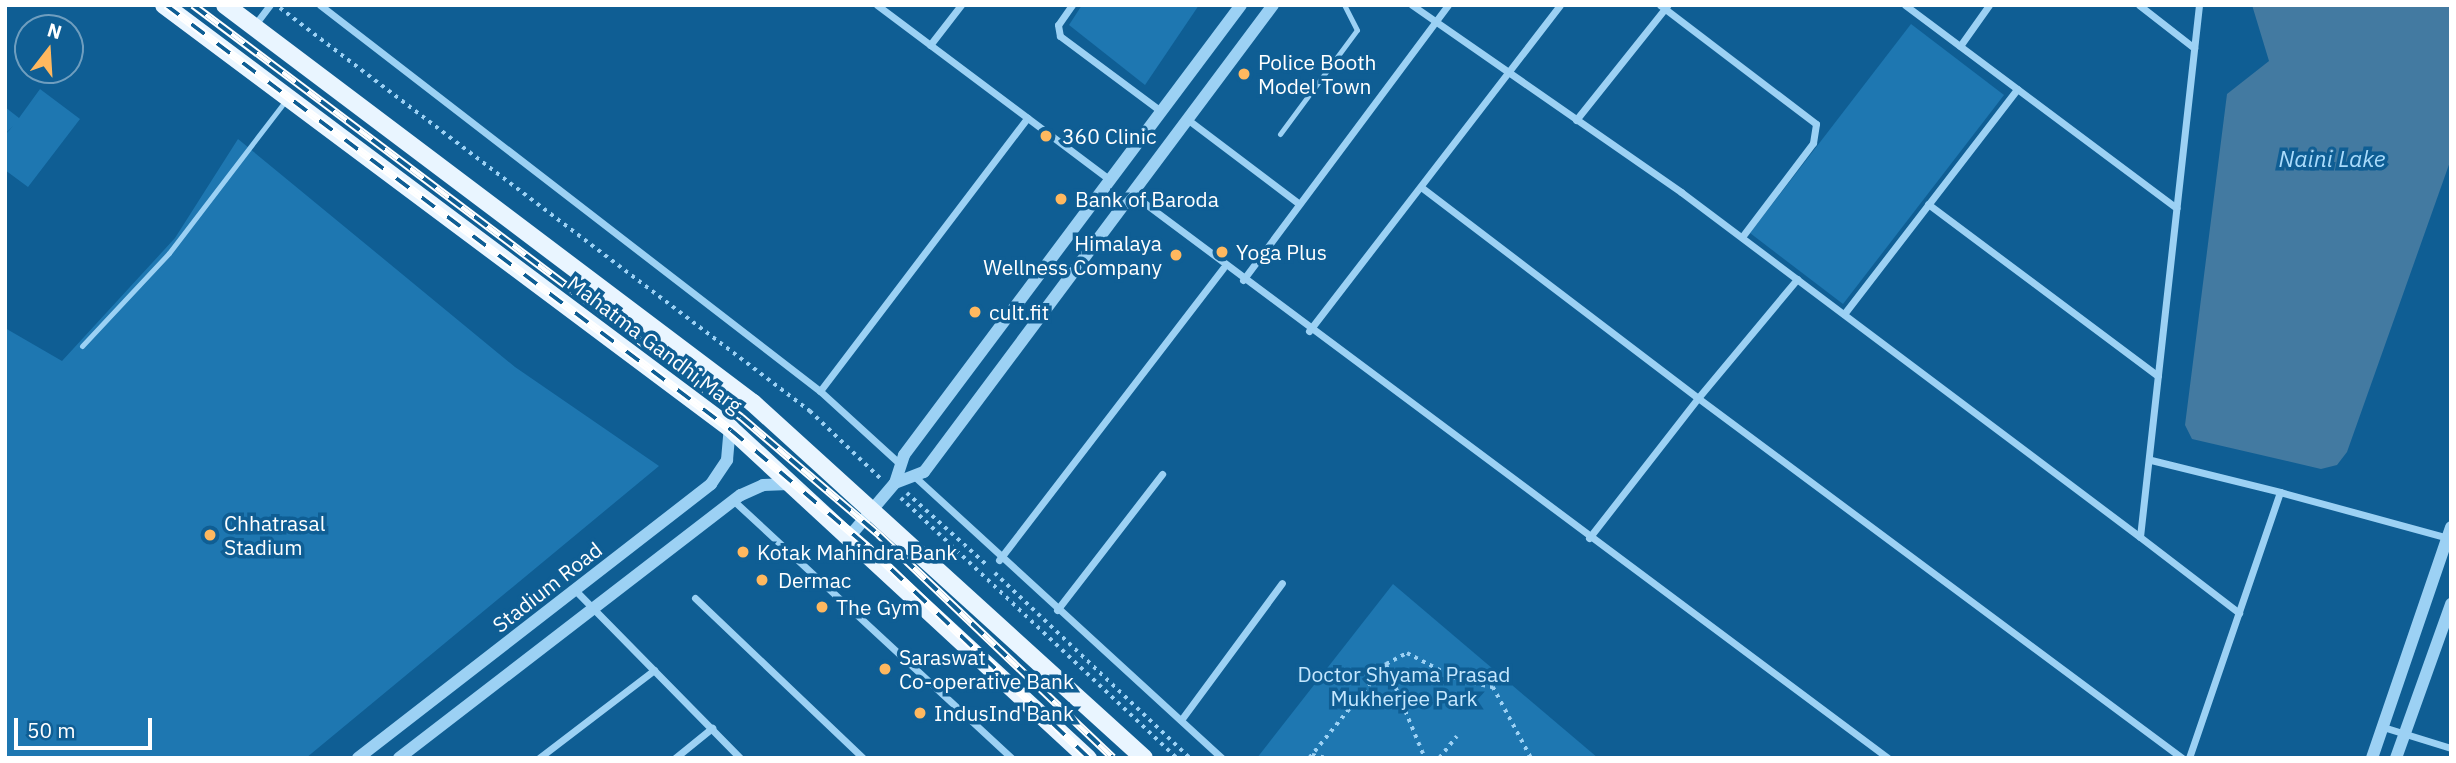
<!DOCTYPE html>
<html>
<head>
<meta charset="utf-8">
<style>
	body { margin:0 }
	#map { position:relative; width:2456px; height:763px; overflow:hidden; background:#0f5e94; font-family:"IBM Plex Sans",sans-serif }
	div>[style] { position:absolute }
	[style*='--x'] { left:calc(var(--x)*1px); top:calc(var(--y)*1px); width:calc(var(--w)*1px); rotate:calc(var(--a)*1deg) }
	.green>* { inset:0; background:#1e77b1 }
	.water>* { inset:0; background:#437aa1 }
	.path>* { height:3.5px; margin-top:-1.75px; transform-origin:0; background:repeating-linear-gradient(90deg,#9cd1f4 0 3.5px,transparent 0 8.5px) }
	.service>* { height:5px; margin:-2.5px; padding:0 2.5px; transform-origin:2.5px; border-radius:2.5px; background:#9cd1f4 }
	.minor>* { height:7px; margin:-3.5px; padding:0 3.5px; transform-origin:3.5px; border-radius:3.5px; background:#9cd1f4 }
	.tertiary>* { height:12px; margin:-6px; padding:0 6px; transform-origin:6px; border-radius:6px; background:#9cd1f4 }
	.primary>* { height:18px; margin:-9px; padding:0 9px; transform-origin:9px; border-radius:9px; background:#e9f5ff }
	.rail>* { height:8px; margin-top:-4px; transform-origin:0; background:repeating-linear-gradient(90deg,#0f5e94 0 16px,#fff 0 32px); box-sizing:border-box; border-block:2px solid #fff }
	.dots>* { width:19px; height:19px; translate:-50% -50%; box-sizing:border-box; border:4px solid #0f5e94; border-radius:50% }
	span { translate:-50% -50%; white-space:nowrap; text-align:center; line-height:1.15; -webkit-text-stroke:7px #0f5e94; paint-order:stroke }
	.poi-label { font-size:21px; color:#fff }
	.left { translate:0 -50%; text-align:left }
	.right { translate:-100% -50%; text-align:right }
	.street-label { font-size:21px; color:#fff }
	.park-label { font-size:21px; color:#c4e7fe }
	.water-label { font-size:23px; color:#a9dbfb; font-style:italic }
	.frame { position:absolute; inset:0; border:7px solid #fff; pointer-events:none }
	.north { position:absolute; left:14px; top:14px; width:70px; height:70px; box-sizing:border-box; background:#0f5e94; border:2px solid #6f9ebf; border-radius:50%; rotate:17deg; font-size:19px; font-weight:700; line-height:28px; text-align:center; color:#fff }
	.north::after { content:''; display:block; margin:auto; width:24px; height:32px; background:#ffb85f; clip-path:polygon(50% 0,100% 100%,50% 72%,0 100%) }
	.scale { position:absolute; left:14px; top:718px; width:138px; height:32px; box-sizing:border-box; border:4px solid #fff; border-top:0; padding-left:9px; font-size:21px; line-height:24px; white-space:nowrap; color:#fff; -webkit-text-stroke:5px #0f5e94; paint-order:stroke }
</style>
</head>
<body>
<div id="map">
	<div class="green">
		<i style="clip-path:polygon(1082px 5px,1199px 5px,1145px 85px,1069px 25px)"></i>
		<i style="clip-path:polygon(1911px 24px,2004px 95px,1843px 304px,1750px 233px)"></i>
		<i style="clip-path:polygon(40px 89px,80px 119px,28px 187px,5px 170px,5px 135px,13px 126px,5px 134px,5px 107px,19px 118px)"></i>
		<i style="clip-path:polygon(238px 139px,515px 367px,659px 466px,306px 758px,5px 758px,5px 328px,62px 361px,175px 238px)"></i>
		<i style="clip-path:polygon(1393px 584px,1598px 758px,1257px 758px)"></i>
	</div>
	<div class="water">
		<i style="clip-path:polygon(2252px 5px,2451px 5px,2451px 159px,2347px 452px,2337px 465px,2321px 469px,2192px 439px,2185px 425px,2227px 94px,2269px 61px)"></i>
	</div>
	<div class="path">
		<i style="--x:280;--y:8;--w:666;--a:37.25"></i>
		<i style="--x:810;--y:411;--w:97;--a:43.7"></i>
		<i style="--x:907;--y:493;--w:108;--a:42"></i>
		<i style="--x:901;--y:498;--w:379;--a:43.3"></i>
		<i style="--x:995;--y:573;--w:269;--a:43.5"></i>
		<i style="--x:1386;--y:664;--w:102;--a:67.5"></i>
		<i style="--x:1312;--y:755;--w:15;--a:11"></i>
		<i style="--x:1309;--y:758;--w:122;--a:-50.7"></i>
		<i style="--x:1386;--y:664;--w:24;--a:-28"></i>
		<i style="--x:1407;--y:653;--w:56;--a:27.5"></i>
		<i style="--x:1457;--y:679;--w:37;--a:13"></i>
		<i style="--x:1493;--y:687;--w:81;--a:61.8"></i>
		<i style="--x:1439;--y:758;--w:28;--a:-51"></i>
	</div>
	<div class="service">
		<i style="--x:1280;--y:134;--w:129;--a:-53.5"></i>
		<i style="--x:1357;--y:30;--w:28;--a:-117"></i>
		<i style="--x:82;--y:346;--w:127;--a:-46.9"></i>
		<i style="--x:169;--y:253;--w:193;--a:-52.6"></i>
	</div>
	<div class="minor">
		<i style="--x:320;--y:5;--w:632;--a:37.67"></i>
		<i style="--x:820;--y:391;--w:110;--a:42.4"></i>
		<i style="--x:877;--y:5;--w:290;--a:36.9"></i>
		<i style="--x:1072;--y:5;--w:24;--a:125"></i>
		<i style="--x:1058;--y:25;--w:11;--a:80"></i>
		<i style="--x:1060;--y:36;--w:127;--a:36.7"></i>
		<i style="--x:1412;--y:5;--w:328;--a:34.8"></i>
		<i style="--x:1681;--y:192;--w:574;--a:36.93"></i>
		<i style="--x:1660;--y:5;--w:196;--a:37.3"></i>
		<i style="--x:1816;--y:124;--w:19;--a:99"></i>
		<i style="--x:1813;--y:143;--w:118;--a:127.1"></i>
		<i style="--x:1905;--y:5;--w:339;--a:36.8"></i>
		<i style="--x:2139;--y:5;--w:70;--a:38"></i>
		<i style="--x:2199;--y:5;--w:535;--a:96.33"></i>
		<i style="--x:2140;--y:537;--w:125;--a:37.5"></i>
		<i style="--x:254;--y:26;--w:26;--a:-53"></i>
		<i style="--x:930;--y:45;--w:51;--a:-52.2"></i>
		<i style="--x:1960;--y:46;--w:50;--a:-54.7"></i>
		<i style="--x:1187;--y:119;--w:139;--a:37.1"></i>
		<i style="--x:1576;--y:120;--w:146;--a:-51.4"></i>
		<i style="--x:1421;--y:187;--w:348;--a:37.3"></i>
		<i style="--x:1698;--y:398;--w:155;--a:-50.2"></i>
		<i style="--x:1131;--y:193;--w:945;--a:36.74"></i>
		<i style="--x:1928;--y:204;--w:287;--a:36.8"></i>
		<i style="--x:1243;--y:280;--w:343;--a:-53.3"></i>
		<i style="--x:1844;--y:314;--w:284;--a:-52.4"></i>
		<i style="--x:1309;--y:331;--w:411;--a:-52.4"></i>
		<i style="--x:820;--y:391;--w:343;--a:-52.8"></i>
		<i style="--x:2151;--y:460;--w:133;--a:13.9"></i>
		<i style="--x:2280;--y:492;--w:281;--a:108.9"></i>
		<i style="--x:914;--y:476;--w:418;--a:42.5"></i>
		<i style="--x:2280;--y:492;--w:174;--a:15.3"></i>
		<i style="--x:734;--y:501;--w:379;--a:42.8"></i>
		<i style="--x:1589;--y:538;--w:177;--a:-52.1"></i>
		<i style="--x:1698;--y:398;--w:603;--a:36.64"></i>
		<i style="--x:999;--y:560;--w:368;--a:-52.5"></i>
		<i style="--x:574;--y:589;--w:237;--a:45.5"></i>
		<i style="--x:695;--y:598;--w:232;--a:43.6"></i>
		<i style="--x:1057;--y:610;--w:172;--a:-52.3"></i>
		<i style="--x:1181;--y:720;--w:170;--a:-53.6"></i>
		<i style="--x:2383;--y:727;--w:71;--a:17.2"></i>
		<i style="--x:539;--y:758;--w:145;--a:-37.4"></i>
		<i style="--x:675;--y:758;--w:48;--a:-39"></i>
	</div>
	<div class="tertiary">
		<i style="--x:895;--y:483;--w:31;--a:-21"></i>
		<i style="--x:924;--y:472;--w:583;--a:-53.23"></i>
		<i style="--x:849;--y:537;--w:71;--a:-49.6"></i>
		<i style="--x:895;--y:483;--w:29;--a:-72"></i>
		<i style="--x:904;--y:455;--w:562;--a:-53.17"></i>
		<i style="--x:358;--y:758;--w:447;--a:-37.8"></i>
		<i style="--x:711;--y:484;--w:29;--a:-56"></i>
		<i style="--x:727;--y:460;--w:32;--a:-85"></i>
		<i style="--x:399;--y:758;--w:431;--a:-37.6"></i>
		<i style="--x:741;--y:495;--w:24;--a:-24"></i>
		<i style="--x:763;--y:485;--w:26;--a:-2"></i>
		<i style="--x:2372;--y:758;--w:244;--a:-71.1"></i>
		<i style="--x:2396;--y:758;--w:164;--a:-70.3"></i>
	</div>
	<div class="primary">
		<i style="--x:164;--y:5;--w:707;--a:36.77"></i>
		<i style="--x:730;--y:428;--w:487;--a:42.7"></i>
		<i style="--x:225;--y:5;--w:661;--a:37.01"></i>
		<i style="--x:753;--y:403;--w:528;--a:42.24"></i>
	</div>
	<div class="rail">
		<i style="--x:166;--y:5;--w:707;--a:36.95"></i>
		<i style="--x:731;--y:430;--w:180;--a:40.5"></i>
		<i style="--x:868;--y:547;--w:306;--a:43.7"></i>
		<i style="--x:193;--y:5;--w:686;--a:36.94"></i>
		<i style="--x:741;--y:417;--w:182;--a:40.5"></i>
		<i style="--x:879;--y:535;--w:323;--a:43.6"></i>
	</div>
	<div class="dots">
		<i style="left:1244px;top:74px;background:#ffb85f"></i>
		<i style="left:1046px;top:136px;background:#ffb85f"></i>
		<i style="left:1061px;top:199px;background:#ffb85f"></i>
		<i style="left:1222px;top:252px;background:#ffb85f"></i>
		<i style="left:1176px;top:255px;background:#ffb85f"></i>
		<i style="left:975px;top:312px;background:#ffb85f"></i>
		<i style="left:210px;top:535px;background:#ffb85f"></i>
		<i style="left:743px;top:552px;background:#ffb85f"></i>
		<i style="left:762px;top:580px;background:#ffb85f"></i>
		<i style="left:822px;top:607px;background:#ffb85f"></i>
		<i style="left:885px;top:669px;background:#ffb85f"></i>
		<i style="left:920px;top:713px;background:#ffb85f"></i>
	</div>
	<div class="poi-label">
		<span class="left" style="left:1258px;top:74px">Police Booth<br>Model Town</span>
		<span class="left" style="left:1062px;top:136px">360 Clinic</span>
		<span class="left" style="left:1075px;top:199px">Bank of Baroda</span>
		<span class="right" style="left:1162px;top:255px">Himalaya<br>Wellness Company</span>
		<span class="left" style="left:1236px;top:252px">Yoga Plus</span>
		<span class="left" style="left:989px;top:312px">cult.fit</span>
		<span class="left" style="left:224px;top:535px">Chhatrasal<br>Stadium</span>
		<span class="left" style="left:757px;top:552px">Kotak Mahindra Bank</span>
		<span class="left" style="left:778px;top:580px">Dermac</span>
		<span class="left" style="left:836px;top:607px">The Gym</span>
		<span class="left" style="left:899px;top:669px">Saraswat<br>Co-operative Bank</span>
		<span class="left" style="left:934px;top:713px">IndusInd Bank</span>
	</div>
	<div class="street-label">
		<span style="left:655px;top:344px;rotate:37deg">Mahatma Gandhi Marg</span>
		<span style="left:547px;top:587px;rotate:-38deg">Stadium Road</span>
	</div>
	<div class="park-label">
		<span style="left:1404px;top:686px">Doctor Shyama Prasad<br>Mukherjee Park</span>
	</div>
	<div class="water-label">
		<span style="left:2332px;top:158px">Naini Lake</span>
	</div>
	<div class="frame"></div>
	<div class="north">N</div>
	<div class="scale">50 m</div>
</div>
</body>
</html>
